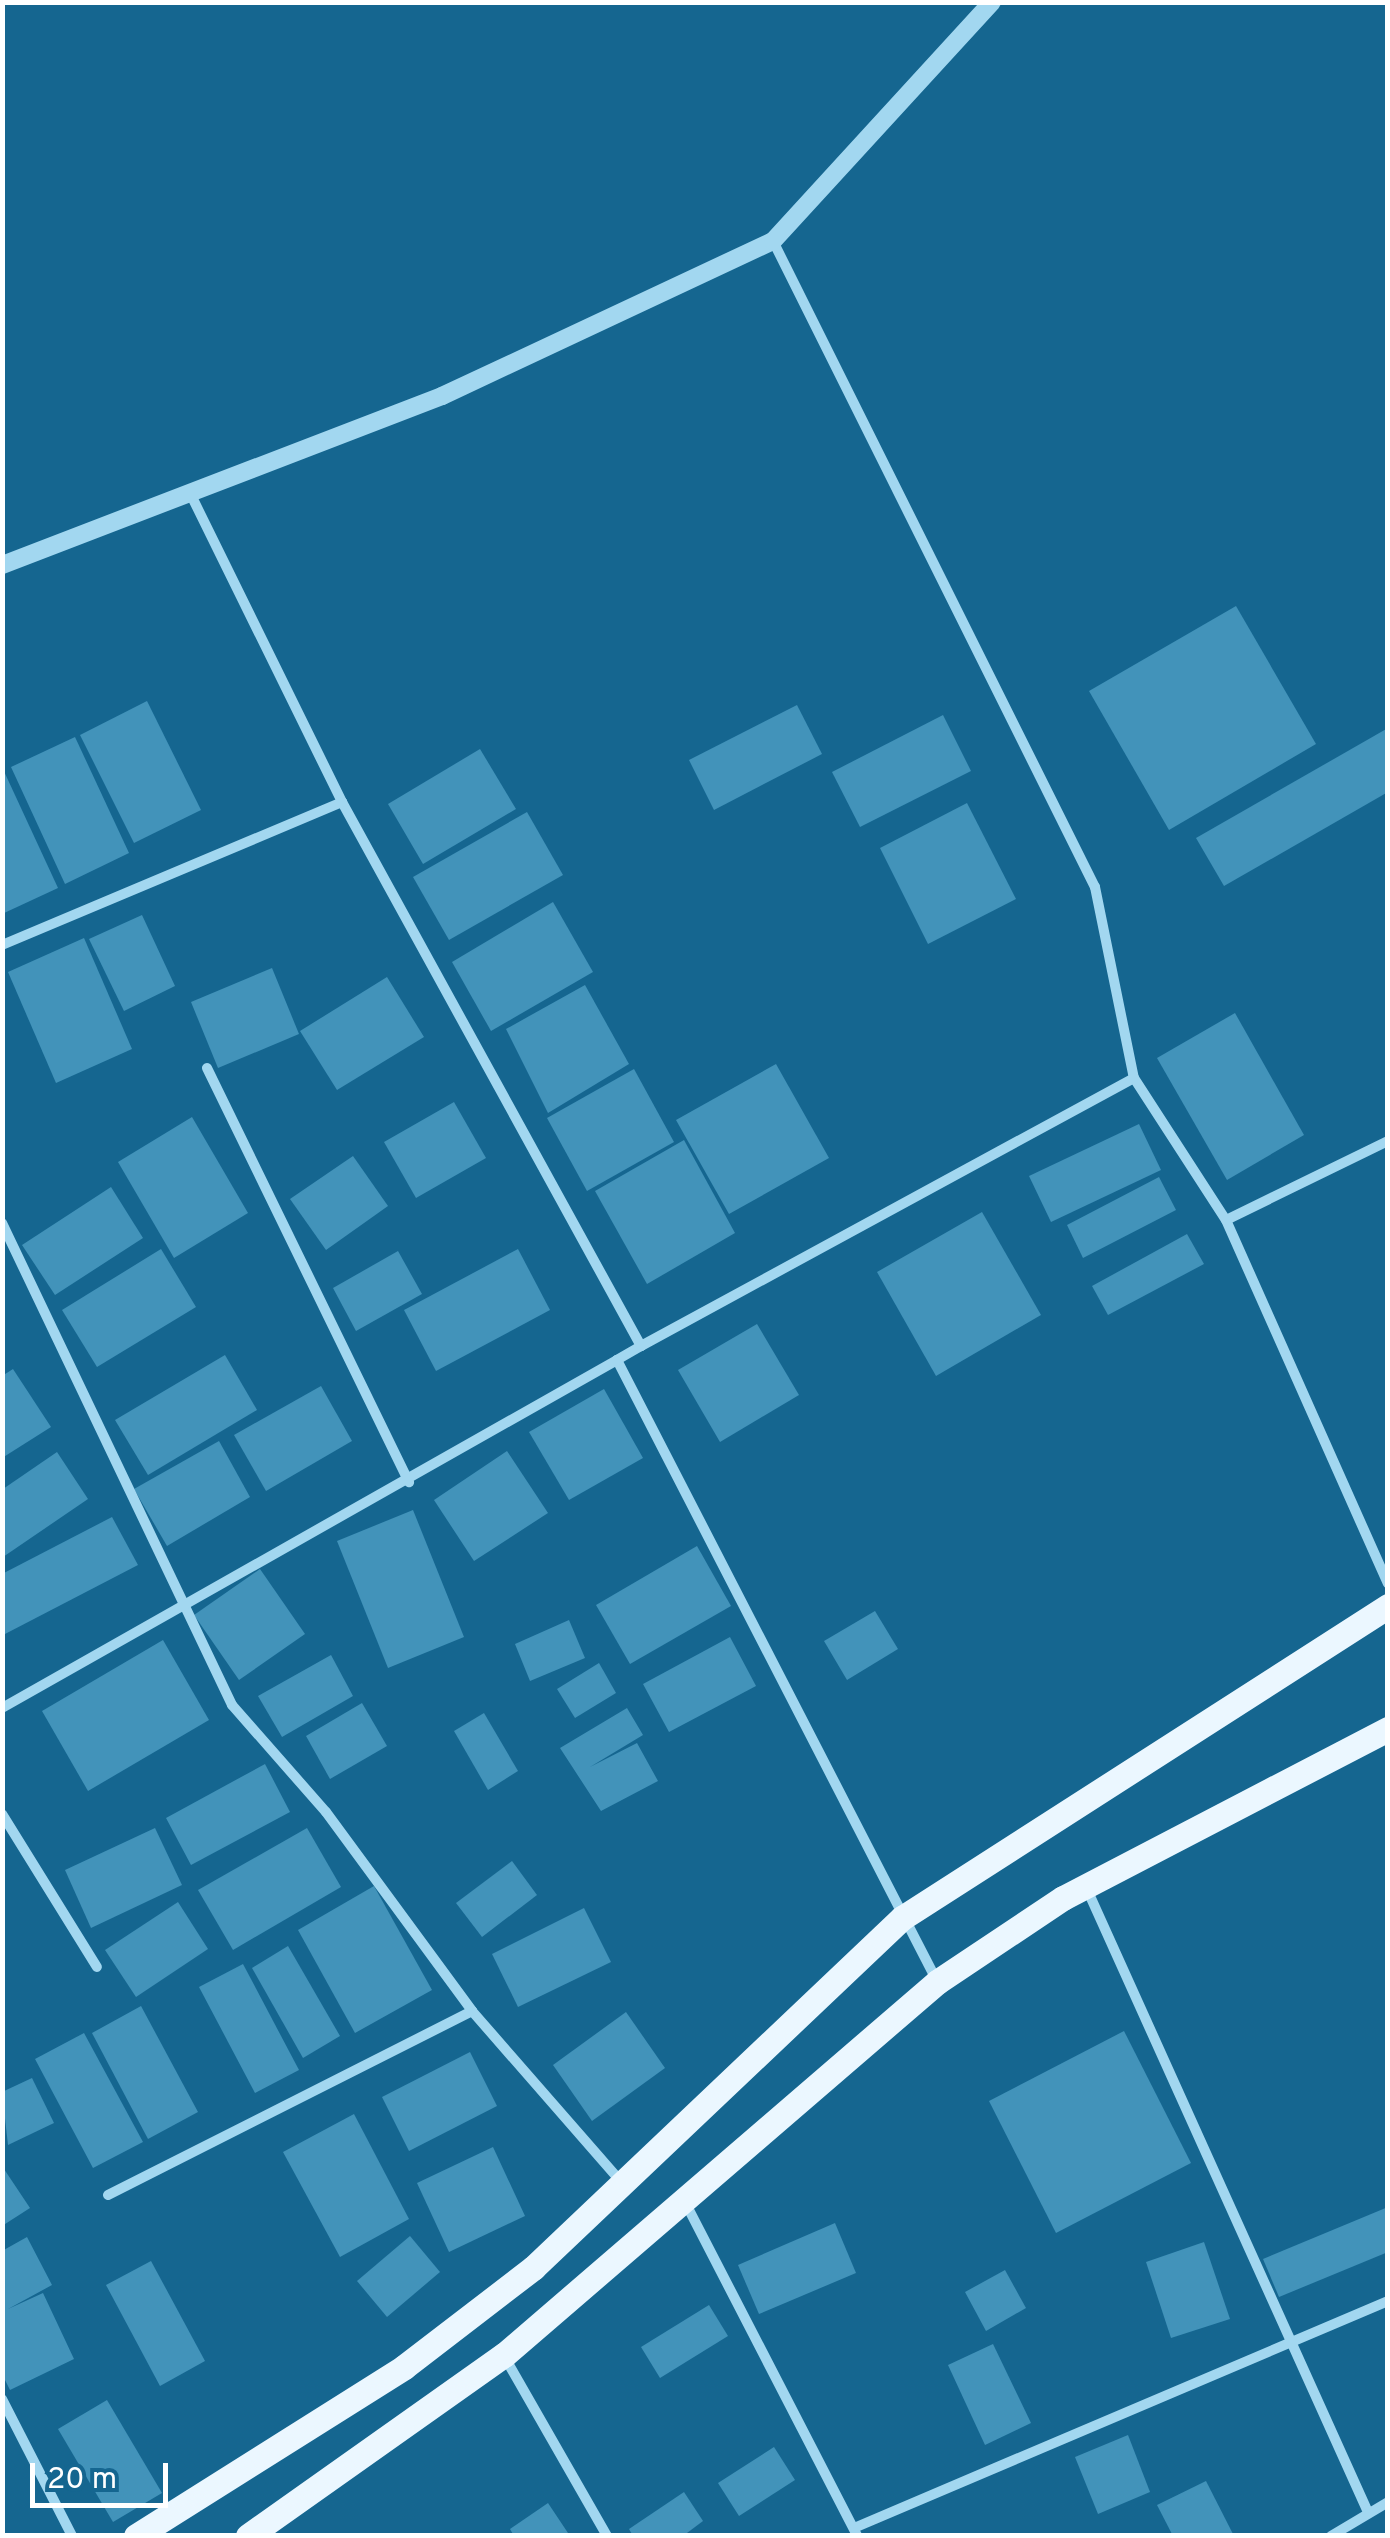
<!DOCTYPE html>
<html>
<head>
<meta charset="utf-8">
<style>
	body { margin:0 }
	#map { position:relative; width:1390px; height:2538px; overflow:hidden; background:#156690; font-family:Overpass,sans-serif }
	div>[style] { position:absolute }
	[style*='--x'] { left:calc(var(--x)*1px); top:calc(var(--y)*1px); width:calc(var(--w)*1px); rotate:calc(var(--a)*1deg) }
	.building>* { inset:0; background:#4293ba }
	.minor>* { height:10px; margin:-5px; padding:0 5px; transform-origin:5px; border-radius:5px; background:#a2d7f0 }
	.tertiary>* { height:18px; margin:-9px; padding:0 9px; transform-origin:9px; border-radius:9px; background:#a2d7f0 }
	.primary>* { height:25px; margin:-12.5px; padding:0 12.5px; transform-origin:12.5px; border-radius:12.5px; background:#ebf7ff }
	span { translate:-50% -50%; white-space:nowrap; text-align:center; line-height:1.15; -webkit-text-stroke:9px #156690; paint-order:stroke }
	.frame { position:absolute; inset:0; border:5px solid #fff; pointer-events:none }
	.scale { position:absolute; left:30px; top:2463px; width:138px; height:45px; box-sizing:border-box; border:5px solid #fff; border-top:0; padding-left:12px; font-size:30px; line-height:35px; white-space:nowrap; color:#fff; -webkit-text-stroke:8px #156690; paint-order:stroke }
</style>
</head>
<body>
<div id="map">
	<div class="building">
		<i style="clip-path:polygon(1236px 606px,1316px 744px,1169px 830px,1089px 691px)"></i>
		<i style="clip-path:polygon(147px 701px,201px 810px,134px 843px,80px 735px)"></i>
		<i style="clip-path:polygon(797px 705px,822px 754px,714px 810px,689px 760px)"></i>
		<i style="clip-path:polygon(943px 715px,971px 771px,860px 827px,832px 772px)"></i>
		<i style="clip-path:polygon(1388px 728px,1388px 792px,1224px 886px,1196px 838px)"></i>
		<i style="clip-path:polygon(75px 737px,129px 853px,65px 884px,11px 767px)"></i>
		<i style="clip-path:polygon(480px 749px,516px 809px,423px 864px,388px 804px)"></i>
		<i style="clip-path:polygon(2px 767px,58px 888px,2px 914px)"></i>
		<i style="clip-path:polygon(967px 803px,1016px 899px,928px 944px,880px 848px)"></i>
		<i style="clip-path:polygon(527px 812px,563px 875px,449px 940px,413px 877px)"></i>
		<i style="clip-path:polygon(553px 902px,593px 972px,491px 1031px,452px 962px)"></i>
		<i style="clip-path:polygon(142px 915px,175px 986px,124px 1011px,89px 939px)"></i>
		<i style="clip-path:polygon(84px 938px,132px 1049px,56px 1083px,8px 972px)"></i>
		<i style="clip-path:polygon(272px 968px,299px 1034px,218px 1068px,191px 1002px)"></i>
		<i style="clip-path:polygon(387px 977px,424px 1037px,337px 1090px,300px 1031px)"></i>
		<i style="clip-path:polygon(585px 985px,629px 1064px,548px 1113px,506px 1029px)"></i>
		<i style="clip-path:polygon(1235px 1013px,1304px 1135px,1227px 1180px,1157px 1058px)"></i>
		<i style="clip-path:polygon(776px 1064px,829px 1158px,729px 1214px,676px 1120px)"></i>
		<i style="clip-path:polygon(634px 1069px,674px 1142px,587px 1191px,547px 1118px)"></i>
		<i style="clip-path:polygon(454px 1102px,486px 1158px,416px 1198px,384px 1142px)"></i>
		<i style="clip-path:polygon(192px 1117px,248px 1213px,174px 1258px,118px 1162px)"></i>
		<i style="clip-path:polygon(1139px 1124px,1161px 1170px,1051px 1222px,1029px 1176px)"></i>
		<i style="clip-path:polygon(684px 1140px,735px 1233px,647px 1284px,595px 1191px)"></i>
		<i style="clip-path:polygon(353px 1156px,388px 1206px,326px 1250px,290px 1199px)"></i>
		<i style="clip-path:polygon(1159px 1177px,1176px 1210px,1083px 1258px,1067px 1225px)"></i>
		<i style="clip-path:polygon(111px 1187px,143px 1238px,55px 1295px,22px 1245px)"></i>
		<i style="clip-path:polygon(982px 1212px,1041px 1315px,936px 1376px,877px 1272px)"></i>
		<i style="clip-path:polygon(1187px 1234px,1204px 1264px,1108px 1315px,1092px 1286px)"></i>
		<i style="clip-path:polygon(161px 1249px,196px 1307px,97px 1367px,62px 1310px)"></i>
		<i style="clip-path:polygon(518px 1249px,550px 1310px,436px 1371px,404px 1310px)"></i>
		<i style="clip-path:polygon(398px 1251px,422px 1294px,356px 1331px,333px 1288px)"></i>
		<i style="clip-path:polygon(757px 1324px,799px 1395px,720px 1442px,678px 1370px)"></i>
		<i style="clip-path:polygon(225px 1355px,257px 1410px,148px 1475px,115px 1420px)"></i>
		<i style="clip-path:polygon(13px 1369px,51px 1427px,2px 1458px,2px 1376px)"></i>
		<i style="clip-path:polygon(321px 1386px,352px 1441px,266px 1491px,234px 1435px)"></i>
		<i style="clip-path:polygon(604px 1389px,643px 1458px,569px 1500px,529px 1432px)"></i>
		<i style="clip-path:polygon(219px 1441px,250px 1497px,167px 1546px,134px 1489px)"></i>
		<i style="clip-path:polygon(507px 1451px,548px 1513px,474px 1561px,434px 1500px)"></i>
		<i style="clip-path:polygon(57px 1452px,88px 1499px,3px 1557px,3px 1489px)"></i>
		<i style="clip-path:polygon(413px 1510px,464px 1637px,388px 1668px,337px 1541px)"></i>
		<i style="clip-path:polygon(112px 1517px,138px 1565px,5px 1634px,2px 1574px)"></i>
		<i style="clip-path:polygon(697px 1546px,731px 1606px,630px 1664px,596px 1605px)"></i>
		<i style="clip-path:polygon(260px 1569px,305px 1634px,239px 1680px,194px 1615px)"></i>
		<i style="clip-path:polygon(875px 1611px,898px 1649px,847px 1680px,824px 1641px)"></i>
		<i style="clip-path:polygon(569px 1620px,585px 1658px,530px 1681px,515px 1644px)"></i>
		<i style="clip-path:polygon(730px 1637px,756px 1686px,669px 1732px,643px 1684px)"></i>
		<i style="clip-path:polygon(163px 1640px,209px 1720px,88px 1791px,42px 1711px)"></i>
		<i style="clip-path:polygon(331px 1655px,353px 1696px,282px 1737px,258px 1696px)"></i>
		<i style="clip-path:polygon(599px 1663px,616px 1693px,575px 1718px,557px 1689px)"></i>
		<i style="clip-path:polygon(362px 1703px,387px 1746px,330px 1779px,306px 1736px)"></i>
		<i style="clip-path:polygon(627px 1708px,643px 1735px,590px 1767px,637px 1743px,658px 1781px,601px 1811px,560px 1748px)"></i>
		<i style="clip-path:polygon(484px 1713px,518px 1771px,488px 1790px,454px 1731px)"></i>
		<i style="clip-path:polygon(265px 1764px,290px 1812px,191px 1865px,166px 1818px)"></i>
		<i style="clip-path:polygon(155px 1828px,182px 1885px,91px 1928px,65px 1870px)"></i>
		<i style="clip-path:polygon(307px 1828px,341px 1887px,233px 1950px,198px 1890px)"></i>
		<i style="clip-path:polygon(512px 1861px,537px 1895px,482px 1937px,456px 1903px)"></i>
		<i style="clip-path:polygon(374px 1886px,432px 1990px,355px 2033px,298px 1930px)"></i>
		<i style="clip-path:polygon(178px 1902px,208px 1949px,136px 1997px,105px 1950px)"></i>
		<i style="clip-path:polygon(584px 1908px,611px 1962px,518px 2007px,492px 1954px)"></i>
		<i style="clip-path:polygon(288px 1946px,340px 2036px,303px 2058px,252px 1968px)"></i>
		<i style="clip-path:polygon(243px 1964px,299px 2070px,255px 2093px,199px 1987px)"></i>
		<i style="clip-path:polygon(141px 2006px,198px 2112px,148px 2139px,92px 2033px)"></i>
		<i style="clip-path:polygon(626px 2012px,665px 2068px,592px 2121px,553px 2065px)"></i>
		<i style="clip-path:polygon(1124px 2031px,1191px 2163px,1056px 2233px,989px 2101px)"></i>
		<i style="clip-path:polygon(84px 2033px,143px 2142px,93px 2168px,35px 2059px)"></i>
		<i style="clip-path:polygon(470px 2052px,497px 2106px,409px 2151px,382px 2097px)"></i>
		<i style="clip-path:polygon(32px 2078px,54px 2123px,8px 2145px,2px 2092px)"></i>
		<i style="clip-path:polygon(354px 2114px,409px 2219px,340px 2257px,283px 2152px)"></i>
		<i style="clip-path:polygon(493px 2147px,525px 2216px,449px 2252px,417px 2183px)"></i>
		<i style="clip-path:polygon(2px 2166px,30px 2208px,2px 2226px)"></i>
		<i style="clip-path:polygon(1388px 2207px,1388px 2252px,1279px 2297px,1263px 2259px)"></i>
		<i style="clip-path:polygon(835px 2223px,856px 2273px,759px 2314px,738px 2265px)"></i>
		<i style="clip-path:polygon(410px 2236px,440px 2272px,387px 2317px,357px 2281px)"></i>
		<i style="clip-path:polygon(27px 2237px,52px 2285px,8px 2309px,43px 2293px,74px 2359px,10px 2390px,2px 2374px,2px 2251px)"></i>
		<i style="clip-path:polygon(1204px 2242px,1230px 2319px,1171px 2338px,1146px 2262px)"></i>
		<i style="clip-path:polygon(151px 2261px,205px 2361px,160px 2386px,106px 2285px)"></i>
		<i style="clip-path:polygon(1005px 2270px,1026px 2308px,986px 2331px,965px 2292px)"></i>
		<i style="clip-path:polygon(709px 2305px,728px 2336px,660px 2378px,641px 2347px)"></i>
		<i style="clip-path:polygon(993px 2344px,1031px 2423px,985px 2445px,948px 2365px)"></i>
		<i style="clip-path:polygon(107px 2400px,162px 2493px,113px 2522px,58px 2429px)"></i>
		<i style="clip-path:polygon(1128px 2435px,1150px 2492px,1098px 2514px,1075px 2457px)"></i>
		<i style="clip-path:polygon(774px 2447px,795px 2480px,739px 2516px,718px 2483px)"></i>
		<i style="clip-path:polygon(1206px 2481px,1234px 2536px,1173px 2536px,1157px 2505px)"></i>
		<i style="clip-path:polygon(684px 2492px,703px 2521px,683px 2536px,633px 2536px,629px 2529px)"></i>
		<i style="clip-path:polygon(548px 2503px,570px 2536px,514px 2536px,510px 2529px)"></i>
	</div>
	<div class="minor">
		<i style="--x:773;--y:241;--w:722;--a:63.51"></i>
		<i style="--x:1095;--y:887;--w:195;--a:78.5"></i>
		<i style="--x:191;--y:495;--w:342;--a:63.8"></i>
		<i style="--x:342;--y:802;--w:621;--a:61.21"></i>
		<i style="--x:641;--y:1346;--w:28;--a:150"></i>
		<i style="--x:617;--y:1360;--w:699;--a:62.74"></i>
		<i style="--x:2;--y:945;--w:369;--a:-22.8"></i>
		<i style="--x:207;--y:1068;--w:461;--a:64"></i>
		<i style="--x:1388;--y:1141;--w:180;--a:154"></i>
		<i style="--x:1226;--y:1220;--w:398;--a:66"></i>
		<i style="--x:2;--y:1223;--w:534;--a:64.49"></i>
		<i style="--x:232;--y:1705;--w:142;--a:48.7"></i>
		<i style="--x:326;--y:1812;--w:247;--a:53.7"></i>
		<i style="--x:472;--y:2011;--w:228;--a:48.9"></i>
		<i style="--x:641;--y:1346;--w:561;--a:-28.53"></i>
		<i style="--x:1134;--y:1078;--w:169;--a:57.1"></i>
		<i style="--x:2;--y:1708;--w:707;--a:-29.5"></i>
		<i style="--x:2;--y:1814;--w:180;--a:58.2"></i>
		<i style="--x:1086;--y:1887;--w:683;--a:65.72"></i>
		<i style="--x:108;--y:2195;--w:408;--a:-26.8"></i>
		<i style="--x:686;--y:2204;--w:373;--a:62.7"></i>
		<i style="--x:504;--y:2356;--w:207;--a:60.2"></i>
		<i style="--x:2;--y:2399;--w:154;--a:62.9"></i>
		<i style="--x:854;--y:2528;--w:580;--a:-23.03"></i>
		<i style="--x:1331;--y:2536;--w:66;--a:-30.8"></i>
	</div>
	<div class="tertiary">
		<i style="--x:2;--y:565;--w:471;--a:-21"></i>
		<i style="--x:442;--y:396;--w:365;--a:-25.1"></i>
		<i style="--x:773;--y:241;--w:324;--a:-47.5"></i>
	</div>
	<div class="primary">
		<i style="--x:136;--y:2536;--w:317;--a:-32.2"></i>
		<i style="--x:404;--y:2367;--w:163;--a:-37.5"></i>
		<i style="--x:533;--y:2268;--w:509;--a:-43.49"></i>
		<i style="--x:902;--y:1918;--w:578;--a:-32.7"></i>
		<i style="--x:248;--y:2536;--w:314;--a:-35.3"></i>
		<i style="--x:504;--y:2355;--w:572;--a:-40.74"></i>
		<i style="--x:937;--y:1982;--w:151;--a:-33.7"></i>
		<i style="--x:1063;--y:1898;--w:366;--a:-27.5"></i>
	</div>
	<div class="frame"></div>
	<div class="scale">20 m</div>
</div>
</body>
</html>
